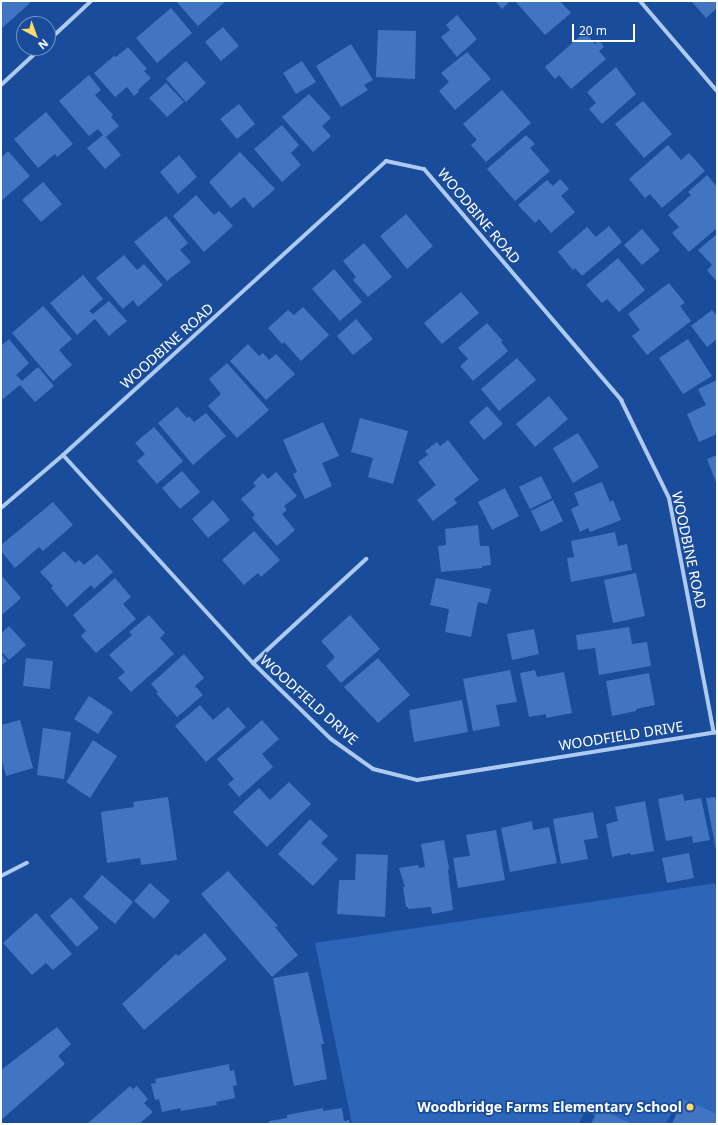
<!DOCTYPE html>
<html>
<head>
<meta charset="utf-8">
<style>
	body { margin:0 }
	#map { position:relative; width:718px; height:1125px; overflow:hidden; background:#194c9b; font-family:"Noto Sans",sans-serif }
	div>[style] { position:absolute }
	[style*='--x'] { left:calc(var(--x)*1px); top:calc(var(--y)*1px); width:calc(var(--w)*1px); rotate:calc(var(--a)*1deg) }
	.green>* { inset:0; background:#2d65b8 }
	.building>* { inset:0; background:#4275c1 }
	.street>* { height:4px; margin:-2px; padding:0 2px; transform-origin:2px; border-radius:2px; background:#afcaf1 }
	.dots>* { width:11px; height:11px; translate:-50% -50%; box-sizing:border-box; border:2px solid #194c9b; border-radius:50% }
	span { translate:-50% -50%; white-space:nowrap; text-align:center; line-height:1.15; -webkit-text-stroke:3.5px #194c9b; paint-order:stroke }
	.street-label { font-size:14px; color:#fff }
	.poi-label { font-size:14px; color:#fff; font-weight:700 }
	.right { translate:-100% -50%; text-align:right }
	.frame { position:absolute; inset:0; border:2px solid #fff; pointer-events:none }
	.north { position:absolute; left:16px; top:16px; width:40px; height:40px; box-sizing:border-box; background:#194c9b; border:1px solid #7594c3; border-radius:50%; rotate:139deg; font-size:11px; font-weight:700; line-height:16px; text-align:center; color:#fff }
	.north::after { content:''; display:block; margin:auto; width:14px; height:18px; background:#ffdc70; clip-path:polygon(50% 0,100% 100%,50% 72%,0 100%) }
	.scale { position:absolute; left:572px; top:24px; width:63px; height:18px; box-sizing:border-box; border:2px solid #fff; border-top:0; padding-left:5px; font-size:12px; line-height:14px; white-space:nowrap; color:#fff; -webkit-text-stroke:3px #194c9b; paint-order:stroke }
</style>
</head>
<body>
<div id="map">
	<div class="green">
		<i style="clip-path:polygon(717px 883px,717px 1122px,676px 1104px,666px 1124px,613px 1124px,585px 1111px,579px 1124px,352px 1124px,315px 943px)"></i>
	</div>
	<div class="building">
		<i style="clip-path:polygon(1px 1px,28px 1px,30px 3px,1px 29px)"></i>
		<i style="clip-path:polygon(176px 1px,226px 1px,198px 26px)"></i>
		<i style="clip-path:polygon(495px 1px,510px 1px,502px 9px)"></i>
		<i style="clip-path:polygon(518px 1px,560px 1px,571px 13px,545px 35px,516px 2px)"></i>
		<i style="clip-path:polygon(691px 1px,717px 1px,717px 8px,706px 18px)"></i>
		<i style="clip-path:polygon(171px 8px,192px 33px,157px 63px,136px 38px)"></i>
		<i style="clip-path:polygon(457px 15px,477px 39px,457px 57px,441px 37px,450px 30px,446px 25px)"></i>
		<i style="clip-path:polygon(223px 27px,239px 46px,221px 61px,205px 42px)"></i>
		<i style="clip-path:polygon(378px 30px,416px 31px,415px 79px,376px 77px)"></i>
		<i style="clip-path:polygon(585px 32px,595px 44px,599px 40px,604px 47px,599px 51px,606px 59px,571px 89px,559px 75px,555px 79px,545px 67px)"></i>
		<i style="clip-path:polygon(351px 44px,373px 80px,364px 85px,368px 90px,341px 107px,316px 66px)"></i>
		<i style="clip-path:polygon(128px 47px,147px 69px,144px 71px,151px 78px,138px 90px,139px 92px,134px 96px,127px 87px,115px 97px,94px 73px,114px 56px,116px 57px)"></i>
		<i style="clip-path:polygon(467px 52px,491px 79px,455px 110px,439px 91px,449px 82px,441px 73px)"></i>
		<i style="clip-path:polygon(186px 61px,206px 83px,186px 102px,166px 79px)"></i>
		<i style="clip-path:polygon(302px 61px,316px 82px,296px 94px,283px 73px)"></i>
		<i style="clip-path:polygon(616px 67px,636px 94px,602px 124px,589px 109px,596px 103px,587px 92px)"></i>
		<i style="clip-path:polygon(89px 75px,101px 90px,95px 95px,113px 115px,111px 117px,119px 126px,106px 137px,121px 155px,105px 169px,87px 148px,103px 135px,98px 129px,89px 136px,59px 101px)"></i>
		<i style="clip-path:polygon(166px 83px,184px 102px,167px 117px,149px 98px)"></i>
		<i style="clip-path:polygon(502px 90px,531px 123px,486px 162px,471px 145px,477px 140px,463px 124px)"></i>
		<i style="clip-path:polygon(309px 94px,331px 118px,322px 126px,331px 136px,313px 152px,282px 117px)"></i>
		<i style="clip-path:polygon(643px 101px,672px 134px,644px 158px,615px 124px)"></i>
		<i style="clip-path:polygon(239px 104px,255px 124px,237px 139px,220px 119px)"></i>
		<i style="clip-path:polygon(46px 112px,73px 144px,57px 157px,55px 154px,38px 168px,14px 139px)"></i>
		<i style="clip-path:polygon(282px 125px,299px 145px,291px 153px,301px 165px,282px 182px,254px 149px)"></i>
		<i style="clip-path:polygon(526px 135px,535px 144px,530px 148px,550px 171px,515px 201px,487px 169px)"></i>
		<i style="clip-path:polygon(668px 145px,681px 160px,689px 153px,705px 171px,662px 208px,650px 194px,645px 198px,629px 179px)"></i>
		<i style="clip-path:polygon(8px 151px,30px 176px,1px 201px,1px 158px)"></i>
		<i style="clip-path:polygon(240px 152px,275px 189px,253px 208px,244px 197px,231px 208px,209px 182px)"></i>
		<i style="clip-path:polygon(179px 155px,197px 177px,178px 194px,160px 172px)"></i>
		<i style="clip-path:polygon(707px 175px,717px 187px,717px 228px,689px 252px,672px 233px,679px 227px,668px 215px,691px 195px,688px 192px)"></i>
		<i style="clip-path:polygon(560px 179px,569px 189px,561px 196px,575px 212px,551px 233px,539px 219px,535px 223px,518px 205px,547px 180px,553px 186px)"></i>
		<i style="clip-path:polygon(43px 182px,62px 204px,41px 222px,22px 200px)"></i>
		<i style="clip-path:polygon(196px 195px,214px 215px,219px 211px,233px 226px,204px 252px,173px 216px)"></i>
		<i style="clip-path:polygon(406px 214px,433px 246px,407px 269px,380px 236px)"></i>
		<i style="clip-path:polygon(166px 216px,188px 243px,180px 250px,191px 262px,167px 281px,134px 242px)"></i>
		<i style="clip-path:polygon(609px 226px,622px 242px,582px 276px,575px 268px,573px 270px,558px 252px,587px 227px,596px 237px)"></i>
		<i style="clip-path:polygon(642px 229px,660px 250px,642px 265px,624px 245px)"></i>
		<i style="clip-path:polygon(717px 234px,717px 282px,707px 270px,712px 265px,698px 250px)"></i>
		<i style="clip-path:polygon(364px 243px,392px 277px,368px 297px,353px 280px,356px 277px,343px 261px)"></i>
		<i style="clip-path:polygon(124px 255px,137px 270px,144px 264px,163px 285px,138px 307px,133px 300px,123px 309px,96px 278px)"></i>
		<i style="clip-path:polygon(618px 258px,645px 290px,619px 312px,607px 299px,602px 303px,586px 285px)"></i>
		<i style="clip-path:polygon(334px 269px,362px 302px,340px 321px,312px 289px)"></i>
		<i style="clip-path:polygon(83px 275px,103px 299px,89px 311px,93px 314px,109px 301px,127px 321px,109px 336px,95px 319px,77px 335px,50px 303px)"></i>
		<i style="clip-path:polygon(669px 283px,685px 303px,680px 306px,691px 321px,647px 355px,632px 336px,640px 330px,628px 314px)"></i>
		<i style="clip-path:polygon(461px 292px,479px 313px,442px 344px,424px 323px)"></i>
		<i style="clip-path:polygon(43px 306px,72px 339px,59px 350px,72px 365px,53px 381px,12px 333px)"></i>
		<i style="clip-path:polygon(303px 307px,329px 335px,301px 361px,284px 342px,282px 344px,268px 328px,288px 310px,294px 315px)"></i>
		<i style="clip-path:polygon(712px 310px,717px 316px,717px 339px,707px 347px,691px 326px)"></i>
		<i style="clip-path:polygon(356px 319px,373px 339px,353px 355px,337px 336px)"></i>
		<i style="clip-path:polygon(487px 323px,503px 341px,501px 342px,508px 351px,473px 381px,460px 366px,468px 359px,458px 348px)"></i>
		<i style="clip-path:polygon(9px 339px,29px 363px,16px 375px,22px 381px,38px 367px,54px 386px,35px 402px,20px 385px,3px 399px,1px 397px,1px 346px)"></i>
		<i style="clip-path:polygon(688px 339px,712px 376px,683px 394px,659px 358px)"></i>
		<i style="clip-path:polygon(248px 344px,259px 356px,263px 353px,269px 360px,276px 354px,295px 374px,266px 400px,230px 361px)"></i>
		<i style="clip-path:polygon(517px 358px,536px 380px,499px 411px,481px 389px)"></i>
		<i style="clip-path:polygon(227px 363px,269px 410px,237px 438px,208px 406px,221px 394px,209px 379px)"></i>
		<i style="clip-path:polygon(717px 380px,717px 434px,699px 442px,687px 414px,706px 405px,698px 389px)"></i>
		<i style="clip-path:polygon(549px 396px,568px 419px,535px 447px,516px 424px)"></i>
		<i style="clip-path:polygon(487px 406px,503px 424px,484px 440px,469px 422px)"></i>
		<i style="clip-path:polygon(177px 407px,187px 418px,189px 416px,194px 422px,206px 413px,226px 436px,193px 465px,158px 423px)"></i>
		<i style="clip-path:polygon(360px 418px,408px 431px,393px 484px,368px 477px,373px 458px,351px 452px)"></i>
		<i style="clip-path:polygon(323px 422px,339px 456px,322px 463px,332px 486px,305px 499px,293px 474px,297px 472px,283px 440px)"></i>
		<i style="clip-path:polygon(154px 427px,183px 461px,157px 484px,137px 461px,145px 454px,135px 443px)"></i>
		<i style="clip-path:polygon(578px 433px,599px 467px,573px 483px,553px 448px)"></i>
		<i style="clip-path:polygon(448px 440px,479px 480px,454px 499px,457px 503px,433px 521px,417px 500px,436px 485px,418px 462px,428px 455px,425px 451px,437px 442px,440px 446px)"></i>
		<i style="clip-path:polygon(717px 455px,717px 485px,707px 459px)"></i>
		<i style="clip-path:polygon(182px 471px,200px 492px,180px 509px,162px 488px)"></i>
		<i style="clip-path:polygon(276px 472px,297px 496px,284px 506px,287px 510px,282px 514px,295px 530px,277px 546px,252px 518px,255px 515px,241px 499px,256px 486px,253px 483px,263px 473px,268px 479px)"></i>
		<i style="clip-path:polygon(541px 476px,552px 498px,530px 509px,519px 487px)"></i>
		<i style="clip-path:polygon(602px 482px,610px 502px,613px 500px,621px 520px,590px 532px,588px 528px,580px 532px,571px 509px,579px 505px,574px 493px)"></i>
		<i style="clip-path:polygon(505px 488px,519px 516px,492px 530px,478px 502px)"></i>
		<i style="clip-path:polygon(213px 500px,230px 520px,208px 538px,192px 519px)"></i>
		<i style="clip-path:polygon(553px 500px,563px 521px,541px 532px,531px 511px)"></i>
		<i style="clip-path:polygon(53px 502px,73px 525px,43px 551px,39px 547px,15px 568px,1px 551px,1px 545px)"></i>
		<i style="clip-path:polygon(478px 525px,480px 546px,489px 546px,491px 565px,482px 566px,482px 568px,441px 572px,438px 546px,446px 545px,445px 529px)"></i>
		<i style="clip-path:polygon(254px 531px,280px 560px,261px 577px,258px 573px,244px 585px,222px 560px)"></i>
		<i style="clip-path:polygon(615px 532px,618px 546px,627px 544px,632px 570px,571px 582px,567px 558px,574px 557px,571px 541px)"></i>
		<i style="clip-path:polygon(64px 551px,75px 563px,79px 560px,84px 565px,97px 554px,113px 572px,94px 589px,91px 585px,67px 607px,51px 588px,53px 586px,40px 572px)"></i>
		<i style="clip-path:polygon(636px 573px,645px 616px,613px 623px,604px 580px)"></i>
		<i style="clip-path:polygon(1px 575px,21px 598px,3px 614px,1px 613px)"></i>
		<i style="clip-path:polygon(115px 578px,131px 597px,123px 604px,136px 619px,96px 653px,81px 636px,86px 631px,73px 615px)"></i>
		<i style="clip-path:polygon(436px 578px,491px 589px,487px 604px,478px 602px,471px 637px,445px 632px,449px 609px,430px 605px)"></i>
		<i style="clip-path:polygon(149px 615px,165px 633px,160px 638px,174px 654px,131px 692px,118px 678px,125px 672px,109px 655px,132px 635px,129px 632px)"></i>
		<i style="clip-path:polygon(350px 615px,380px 649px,341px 683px,326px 666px,335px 657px,321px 641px)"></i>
		<i style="clip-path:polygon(9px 626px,26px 645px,9px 660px,1px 651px,1px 633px)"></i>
		<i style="clip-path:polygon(629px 627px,632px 644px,647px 642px,651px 666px,599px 675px,595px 648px,578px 650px,576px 635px)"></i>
		<i style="clip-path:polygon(534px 629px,539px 654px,512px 660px,507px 634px)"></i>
		<i style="clip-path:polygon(1px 654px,7px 661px,1px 666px)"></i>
		<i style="clip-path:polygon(184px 654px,204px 678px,195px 686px,203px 695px,177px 717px,156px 693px,158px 692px,151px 684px)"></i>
		<i style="clip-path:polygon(26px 658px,53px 661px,50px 689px,23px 686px)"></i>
		<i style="clip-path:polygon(378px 658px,410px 695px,378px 723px,344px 687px)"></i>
		<i style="clip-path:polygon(510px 670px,517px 702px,496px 705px,500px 726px,473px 731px,463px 679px)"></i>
		<i style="clip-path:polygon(535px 670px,537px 677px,564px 672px,572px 713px,546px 718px,546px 714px,529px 717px,520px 673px)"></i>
		<i style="clip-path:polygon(649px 673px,655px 705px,636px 709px,636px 711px,612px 716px,606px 681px)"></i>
		<i style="clip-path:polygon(89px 696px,113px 712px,98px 734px,74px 719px)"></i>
		<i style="clip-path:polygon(462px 700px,468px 732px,414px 742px,409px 710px)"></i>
		<i style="clip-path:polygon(200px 705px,213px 720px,228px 707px,246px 727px,206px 762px,175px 726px)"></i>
		<i style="clip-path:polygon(20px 720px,33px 768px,6px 776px,1px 757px,1px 725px)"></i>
		<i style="clip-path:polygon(262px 720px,279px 739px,262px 754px,273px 767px,239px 797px,228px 784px,234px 779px,217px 759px)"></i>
		<i style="clip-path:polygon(43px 728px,71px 732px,64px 779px,37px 775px)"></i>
		<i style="clip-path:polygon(93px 740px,117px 756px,90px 798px,66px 782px)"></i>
		<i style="clip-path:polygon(289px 782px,311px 804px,267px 847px,233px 812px,259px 788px,270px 800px)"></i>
		<i style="clip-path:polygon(683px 794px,684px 801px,701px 798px,710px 840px,693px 843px,692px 836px,666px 841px,658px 799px)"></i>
		<i style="clip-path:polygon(168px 797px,177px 860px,141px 865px,140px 858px,107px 863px,101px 812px,134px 807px,133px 802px)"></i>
		<i style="clip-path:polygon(717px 797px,717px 850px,716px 850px,706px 798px)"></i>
		<i style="clip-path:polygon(645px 801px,654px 851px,631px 855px,630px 853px,612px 857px,606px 824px,618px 821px,615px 807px)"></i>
		<i style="clip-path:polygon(593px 812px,598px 838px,584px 840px,588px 859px,561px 864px,553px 819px)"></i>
		<i style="clip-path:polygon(310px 819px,328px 836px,321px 843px,338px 859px,313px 886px,278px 854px)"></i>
		<i style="clip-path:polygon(532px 821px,533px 830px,549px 827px,557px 863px,510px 872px,501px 828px)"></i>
		<i style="clip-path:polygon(496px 830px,505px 880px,458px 888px,453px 858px,470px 856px,466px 835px)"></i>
		<i style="clip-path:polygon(444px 840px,449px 868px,448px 871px,453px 910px,432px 914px,431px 907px,408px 909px,408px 907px,406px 907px,403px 887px,405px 887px,399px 868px,418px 865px,419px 868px,425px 867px,421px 844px)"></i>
		<i style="clip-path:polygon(689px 853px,694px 878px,667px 883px,662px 858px)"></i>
		<i style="clip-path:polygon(356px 854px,388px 855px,385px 917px,337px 914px,339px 880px,355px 880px)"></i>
		<i style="clip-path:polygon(228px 871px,278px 926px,275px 927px,298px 955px,272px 977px,201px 894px)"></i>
		<i style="clip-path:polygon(102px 875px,133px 902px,115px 924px,83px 897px)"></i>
		<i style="clip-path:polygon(150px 883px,170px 901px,154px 919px,134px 901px)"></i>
		<i style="clip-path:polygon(71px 897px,99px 928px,77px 947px,50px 916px)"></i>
		<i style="clip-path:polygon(36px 913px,72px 954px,53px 970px,46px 963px,32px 975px,3px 943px)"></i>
		<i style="clip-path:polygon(205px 933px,227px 959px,144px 1030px,122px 1004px,176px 954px,178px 956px)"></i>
		<i style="clip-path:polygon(308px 972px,324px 1044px,321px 1044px,327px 1079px,294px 1086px,273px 978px)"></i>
		<i style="clip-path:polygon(57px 1027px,71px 1044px,58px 1056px,65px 1064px,1px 1120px,1px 1070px)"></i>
		<i style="clip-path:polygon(229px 1064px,230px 1071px,234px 1070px,237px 1085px,233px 1086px,235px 1098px,216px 1102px,217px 1105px,181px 1111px,180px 1108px,162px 1112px,159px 1099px,155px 1100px,151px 1084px,156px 1083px,155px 1079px)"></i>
		<i style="clip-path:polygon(130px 1086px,133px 1089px,137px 1086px,148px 1099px,144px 1103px,153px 1112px,139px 1124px,87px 1124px)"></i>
		<i style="clip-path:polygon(683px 1099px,717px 1114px,717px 1124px,672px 1124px)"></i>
		<i style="clip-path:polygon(323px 1108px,323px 1111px,342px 1108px,344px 1121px,349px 1120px,350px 1124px,269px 1124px,269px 1121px,287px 1118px,287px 1115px)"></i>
		<i style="clip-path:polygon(598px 1109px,633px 1124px,591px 1124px)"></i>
	</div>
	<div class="street">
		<i style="--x:640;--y:1;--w:118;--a:49.5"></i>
		<i style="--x:48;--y:41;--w:59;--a:-42.9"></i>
		<i style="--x:1;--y:85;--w:54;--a:-42.8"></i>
		<i style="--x:63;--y:455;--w:282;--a:47.6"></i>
		<i style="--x:253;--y:663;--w:109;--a:44.3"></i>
		<i style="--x:331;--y:739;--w:52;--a:35.5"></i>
		<i style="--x:373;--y:769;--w:45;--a:14"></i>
		<i style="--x:417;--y:780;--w:304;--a:-9.1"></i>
		<i style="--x:1;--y:508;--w:82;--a:-40.5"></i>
		<i style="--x:63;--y:455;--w:437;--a:-42.3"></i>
		<i style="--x:386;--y:161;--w:39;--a:12"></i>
		<i style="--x:424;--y:169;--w:304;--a:49.5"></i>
		<i style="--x:621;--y:400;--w:109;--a:63.9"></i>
		<i style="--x:669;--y:498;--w:239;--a:79.2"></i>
		<i style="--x:253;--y:663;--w:154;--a:-42.6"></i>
		<i style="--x:1;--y:876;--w:29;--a:-27"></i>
	</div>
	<div class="dots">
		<i style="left:690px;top:1107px;background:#ffdc70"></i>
	</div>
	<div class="street-label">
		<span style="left:479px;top:216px;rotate:50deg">WOODBINE ROAD</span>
		<span style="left:167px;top:346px;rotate:-42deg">WOODBINE ROAD</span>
		<span style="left:689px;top:550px;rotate:78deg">WOODBINE ROAD</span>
		<span style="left:309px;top:700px;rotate:42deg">WOODFIELD DRIVE</span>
		<span style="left:621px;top:736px;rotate:-9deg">WOODFIELD DRIVE</span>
	</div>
	<div class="poi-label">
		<span class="right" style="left:682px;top:1107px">Woodbridge Farms Elementary School</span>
	</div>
	<div class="frame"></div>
	<div class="north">N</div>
	<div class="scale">20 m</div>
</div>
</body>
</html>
